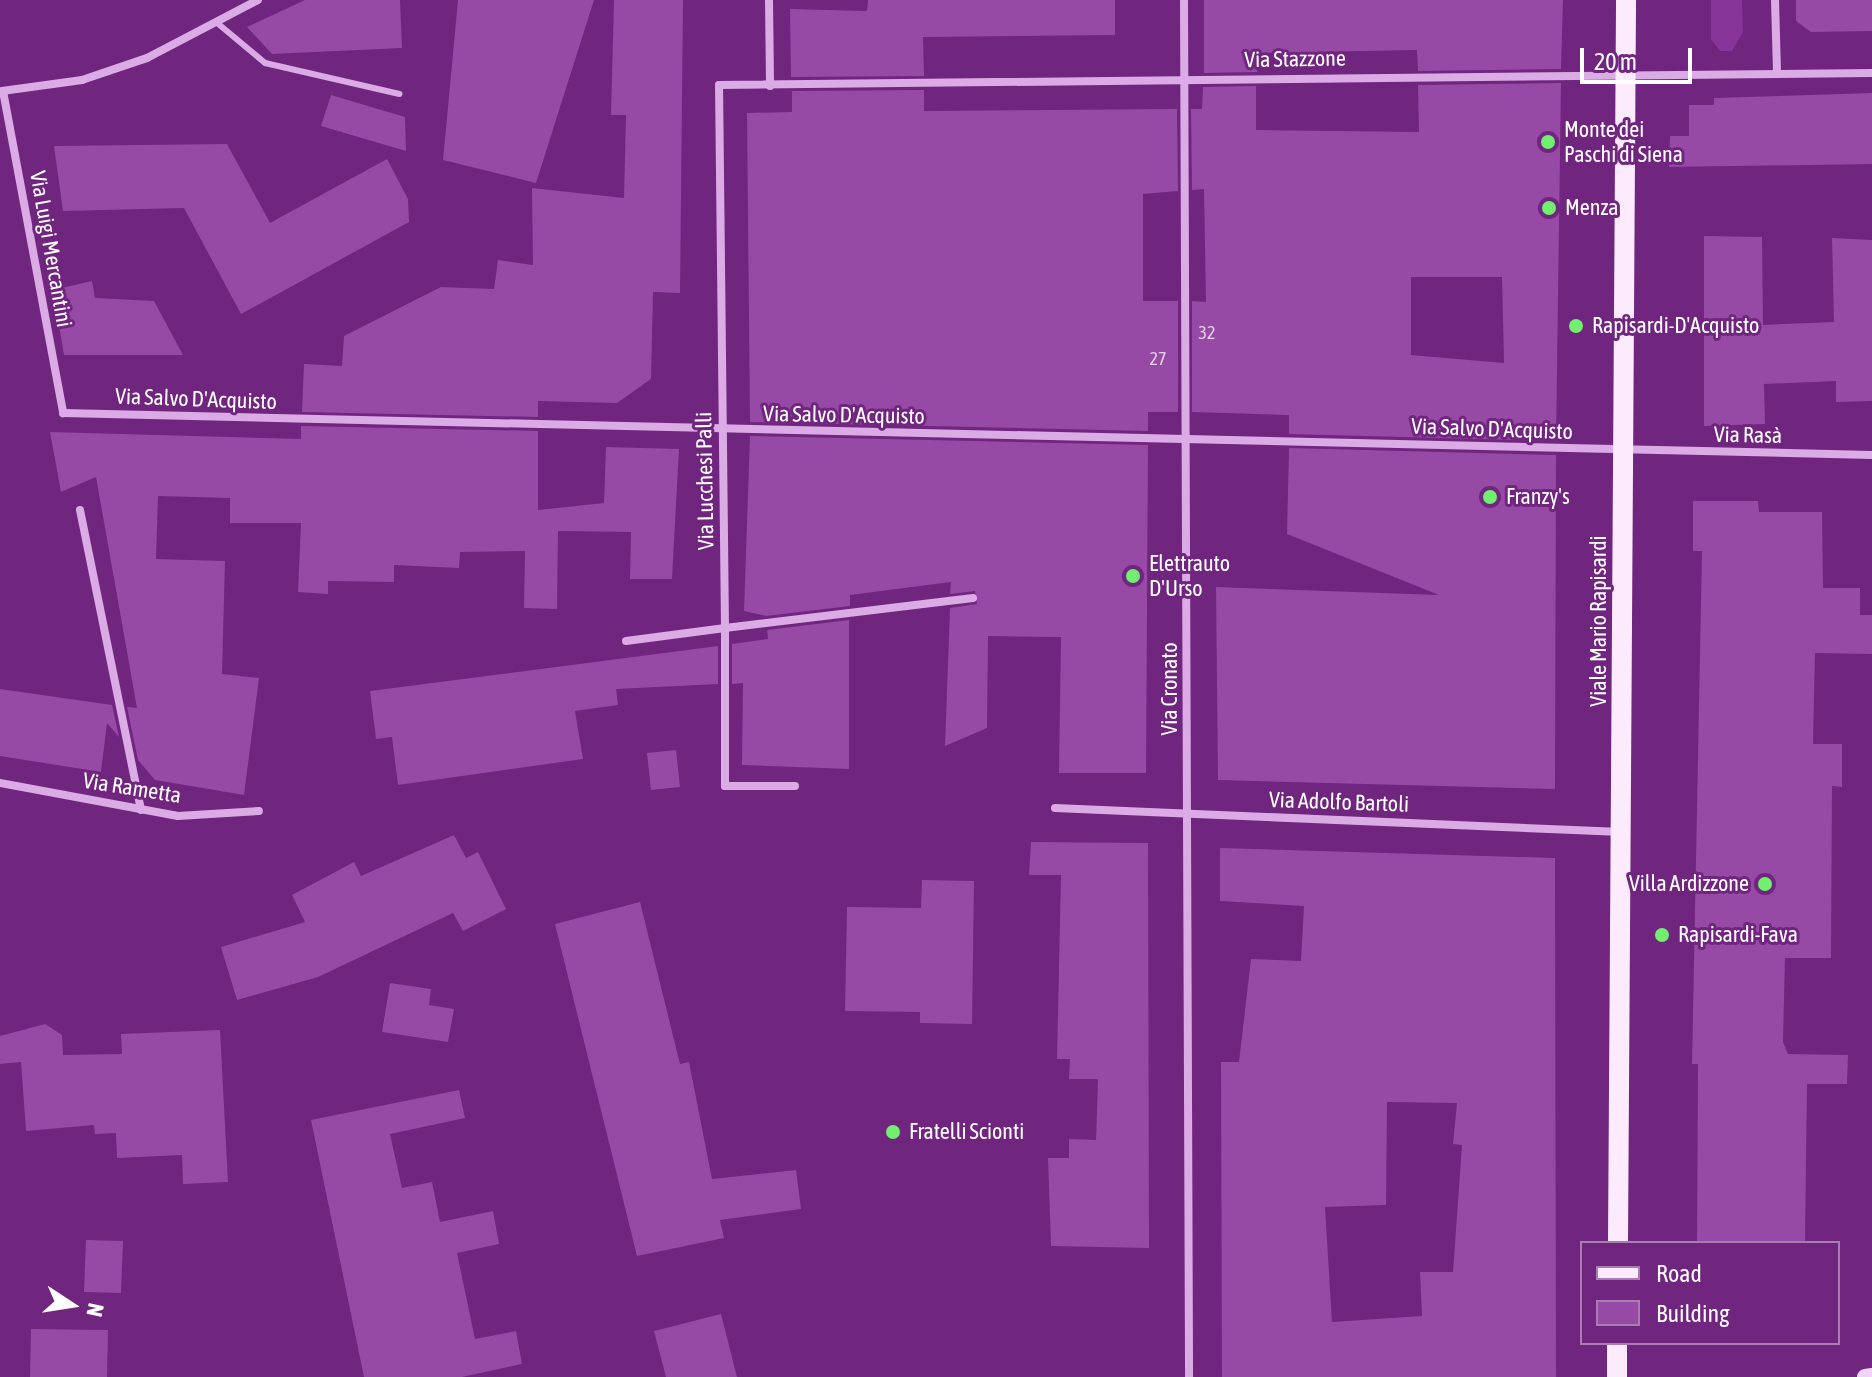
<!DOCTYPE html>
<html>
<head>
<meta charset="utf-8">
<style>
	body { margin:0 }
	#map { position:relative; width:1872px; height:1377px; overflow:hidden; background:#70257e; font-family:"Asap Condensed",sans-serif }
	div>[style] { position:absolute }
	[style*='--x'] { left:calc(var(--x)*1px); top:calc(var(--y)*1px); width:calc(var(--w)*1px); rotate:calc(var(--a)*1deg) }
	.green>* { inset:0; background:#88359a }
	.building>* { inset:0; background:#9649a5 }
	.service>* { height:6px; margin:-3px; padding:0 3px; transform-origin:3px; border-radius:3px; background:#dbabe6 }
	.minor>* { height:8px; margin:-4px; padding:0 4px; transform-origin:4px; border-radius:4px; background:#dbabe6 }
	.secondary>* { height:16px; margin:-8px; padding:0 8px; transform-origin:8px; border-radius:8px; background:#f0d4f5 }
	.primary>* { height:20px; margin:-10px; padding:0 10px; transform-origin:10px; border-radius:10px; background:#fbebfd }
	.dots>* { width:22px; height:22px; translate:-50% -50%; box-sizing:border-box; border:4px solid #70257e; border-radius:50% }
	span { translate:-50% -50%; white-space:nowrap; text-align:center; line-height:1.15; -webkit-text-stroke:6px #70257e; paint-order:stroke }
	.number-label { font-size:18px; color:#e5d2e8 }
	.number-label span { -webkit-text-stroke-width:0 }
	.street-label { font-size:22px; color:#fff }
	.poi-label { font-size:22px; color:#fff }
	.left { translate:0 -50%; text-align:left }
	.right { translate:-100% -50%; text-align:right }
	.legend { position:absolute; left:1580px; top:1241px; width:260px; height:104px; box-sizing:border-box; background:#70257e; border:2px solid #a97cb2; margin:0; padding:10px 14px; list-style:none; font-size:24px; color:#fff }
	.legend li { display:flex; align-items:center; gap:16px; height:40px }
	.legend b { width:40px; border:2px solid #a97cb2 }
	.north { position:absolute; left:32px; top:1265px; width:80px; height:80px; -webkit-text-stroke:6px #70257e; paint-order:stroke; rotate:102deg; font-size:22px; font-weight:700; line-height:32px; text-align:center; color:#fff }
	.north::after { content:''; display:block; margin:auto; width:28px; height:36px; background:#fff; clip-path:polygon(50% 0,100% 100%,50% 72%,0 100%) }
	.scale { position:absolute; left:1580px; top:48px; width:112px; height:36px; box-sizing:border-box; border:4px solid #fff; border-top:0; padding-left:10px; font-size:24px; line-height:28px; white-space:nowrap; color:#fff; -webkit-text-stroke:6px #70257e; paint-order:stroke }
</style>
</head>
<body>
<div id="map">
	<div class="green">
		<i style="clip-path:polygon(1711px 0,1742px 0,1743px 32px,1732px 51px,1720px 51px,1711px 39px)"></i>
	</div>
	<div class="building">
		<i style="clip-path:polygon(305px 0,400px 0,402px 48px,272px 54px,247px 27px)"></i>
		<i style="clip-path:polygon(458px 0,594px 0,536px 183px,443px 160px)"></i>
		<i style="clip-path:polygon(614px 0,683px 0,680px 293px,653px 292px,651px 379px,617px 403px,538px 401px,538px 417px,302px 412px,304px 364px,342px 366px,344px 336px,441px 287px,494px 289px,498px 260px,533px 265px,532px 188px,624px 198px,626px 115px,611px 115px)"></i>
		<i style="clip-path:polygon(868px 0,1115px 0,1115px 35px,923px 37px,924px 76px,791px 77px,790px 9px,867px 11px)"></i>
		<i style="clip-path:polygon(1204px 0,1563px 0,1561px 69px,1418px 71px,1417px 50px,1257px 53px,1257px 72px,1204px 73px)"></i>
		<i style="clip-path:polygon(1796px 0,1872px 0,1872px 31px,1811px 32px,1796px 21px)"></i>
		<i style="clip-path:polygon(evenodd,1561px 83px,1556px 441px,1289px 434px,1289px 415px,1192px 412px,1192px 301px,1206px 302px,1204px 189px,1192px 190px,1191px 109px,1202px 109px,1203px 87px,1256px 86px,1256px 130px,1419px 132px,1418px 85px,1561px 83px,1411px 277px,1502px 277px,1504px 363px,1411px 355px,1411px 277px)"></i>
		<i style="clip-path:polygon(924px 90px,924px 111px,1177px 109px,1178px 191px,1143px 194px,1143px 301px,1178px 301px,1178px 412px,1148px 412px,1148px 431px,750px 422px,747px 113px,792px 112px,792px 91px)"></i>
		<i style="clip-path:polygon(1872px 93px,1872px 164px,1669px 167px,1670px 136px,1689px 136px,1689px 105px,1714px 105px,1714px 98px)"></i>
		<i style="clip-path:polygon(331px 95px,405px 117px,406px 151px,321px 126px)"></i>
		<i style="clip-path:polygon(227px 144px,270px 223px,387px 159px,408px 199px,409px 222px,241px 314px,184px 208px,63px 211px,54px 146px)"></i>
		<i style="clip-path:polygon(1704px 236px,1762px 237px,1763px 325px,1834px 322px,1832px 238px,1872px 240px,1872px 401px,1836px 402px,1836px 381px,1764px 384px,1765px 424px,1704px 426px)"></i>
		<i style="clip-path:polygon(92px 281px,95px 298px,154px 301px,183px 355px,64px 355px,53px 290px)"></i>
		<i style="clip-path:polygon(301px 426px,538px 431px,538px 510px,604px 503px,606px 447px,679px 449px,672px 579px,630px 579px,631px 532px,558px 531px,557px 609px,524px 608px,525px 551px,460px 552px,459px 568px,394px 565px,394px 582px,328px 581px,328px 594px,298px 592px,301px 523px,230px 523px,230px 498px,158px 496px,156px 559px,225px 561px,222px 674px,259px 678px,244px 795px,155px 780px,138px 760px,127px 707px,137px 708px,96px 477px,61px 492px,50px 432px,301px 439px)"></i>
		<i style="clip-path:polygon(750px 436px,1148px 445px,1146px 773px,1059px 773px,1061px 637px,988px 636px,987px 728px,945px 746px,950px 608px,977px 604px,975px 591px,950px 594px,951px 582px,850px 595px,850px 606px,766px 616px,744px 611px)"></i>
		<i style="clip-path:polygon(1289px 448px,1556px 455px,1555px 789px,1218px 780px,1216px 587px,1439px 595px,1287px 534px)"></i>
		<i style="clip-path:polygon(1693px 501px,1758px 501px,1759px 512px,1822px 512px,1823px 588px,1860px 588px,1860px 615px,1872px 615px,1872px 654px,1815px 653px,1813px 744px,1842px 744px,1842px 787px,1832px 786px,1831px 958px,1785px 958px,1783px 1042px,1788px 1054px,1848px 1055px,1847px 1084px,1807px 1084px,1805px 1243px,1697px 1243px,1698px 1064px,1692px 1064px,1702px 551px,1693px 551px)"></i>
		<i style="clip-path:polygon(849px 620px,849px 769px,742px 765px,743px 683px,732px 684px,732px 644px,768px 639px,767px 630px)"></i>
		<i style="clip-path:polygon(718px 646px,718px 684px,616px 689px,618px 705px,575px 711px,583px 759px,398px 785px,392px 737px,376px 739px,370px 691px)"></i>
		<i style="clip-path:polygon(0 689px,112px 705px,119px 737px,107px 723px,101px 772px,0 756px)"></i>
		<i style="clip-path:polygon(676px 750px,680px 787px,651px 790px,647px 753px)"></i>
		<i style="clip-path:polygon(454px 835px,466px 858px,478px 852px,506px 909px,463px 931px,453px 913px,318px 977px,237px 1000px,221px 947px,305px 922px,292px 895px,354px 862px,361px 876px)"></i>
		<i style="clip-path:polygon(1031px 842px,1148px 843px,1149px 1248px,1051px 1246px,1048px 1158px,1069px 1158px,1069px 1139px,1096px 1140px,1098px 1079px,1069px 1079px,1070px 1059px,1057px 1059px,1061px 875px,1029px 875px)"></i>
		<i style="clip-path:polygon(evenodd,1220px 848px,1555px 858px,1556px 1377px,1222px 1377px,1221px 1062px,1239px 1062px,1251px 959px,1301px 961px,1304px 906px,1220px 901px,1220px 848px,1387px 1102px,1457px 1103px,1453px 1144px,1462px 1145px,1453px 1272px,1420px 1272px,1422px 1316px,1332px 1322px,1325px 1207px,1386px 1205px,1387px 1102px)"></i>
		<i style="clip-path:polygon(922px 880px,974px 881px,972px 1024px,920px 1023px,920px 1012px,845px 1011px,847px 907px,921px 908px)"></i>
		<i style="clip-path:polygon(640px 902px,680px 1064px,689px 1062px,712px 1179px,796px 1170px,801px 1209px,720px 1220px,724px 1238px,637px 1256px,555px 924px)"></i>
		<i style="clip-path:polygon(390px 983px,431px 989px,429px 1005px,454px 1009px,448px 1042px,382px 1032px)"></i>
		<i style="clip-path:polygon(45px 1024px,62px 1035px,63px 1055px,122px 1054px,121px 1034px,220px 1030px,228px 1182px,183px 1184px,182px 1155px,117px 1158px,116px 1133px,95px 1134px,94px 1125px,26px 1131px,21px 1062px,0 1064px,0 1036px)"></i>
		<i style="clip-path:polygon(459px 1090px,465px 1118px,390px 1134px,402px 1188px,432px 1182px,440px 1222px,493px 1211px,499px 1244px,457px 1253px,475px 1339px,516px 1331px,522px 1364px,462px 1377px,364px 1377px,311px 1120px)"></i>
		<i style="clip-path:polygon(86px 1240px,123px 1241px,121px 1293px,84px 1292px)"></i>
		<i style="clip-path:polygon(721px 1314px,737px 1377px,666px 1377px,654px 1331px)"></i>
		<i style="clip-path:polygon(31px 1329px,108px 1330px,107px 1377px,30px 1377px)"></i>
	</div>
	<div class="service">
		<i style="--x:216;--y:22;--w:64;--a:39.9"></i>
		<i style="--x:265;--y:63;--w:138;--a:13"></i>
	</div>
	<div class="minor">
		<i style="--x:769;--y:0;--w:86;--a:89.3"></i>
		<i style="--x:1184;--y:0;--w:1377;--a:89.79"></i>
		<i style="--x:1775;--y:0;--w:73;--a:88.4"></i>
		<i style="--x:2;--y:91;--w:81;--a:-7.8"></i>
		<i style="--x:82;--y:80;--w:69;--a:-18.7"></i>
		<i style="--x:147;--y:58;--w:125;--a:-27.6"></i>
		<i style="--x:3;--y:91;--w:328;--a:79.4"></i>
		<i style="--x:63;--y:413;--w:1809;--a:1.33"></i>
		<i style="--x:80;--y:510;--w:306;--a:78.5"></i>
		<i style="--x:973;--y:598;--w:250;--a:173.1"></i>
		<i style="--x:725;--y:628;--w:543;--a:-90.63"></i>
		<i style="--x:719;--y:85;--w:1153;--a:-0.6"></i>
		<i style="--x:626;--y:641;--w:100;--a:-7.5"></i>
		<i style="--x:725;--y:628;--w:158;--a:90"></i>
		<i style="--x:725;--y:786;--w:70;--a:0"></i>
		<i style="--x:0;--y:783;--w:181;--a:10.5"></i>
		<i style="--x:178;--y:816;--w:81;--a:-3.5"></i>
		<i style="--x:1055;--y:808;--w:567;--a:2.43"></i>
	</div>
	<div class="secondary">
		<i style="--x:1865;--y:1377;--w:7;--a:-8"></i>
	</div>
	<div class="primary">
		<i style="--x:1618;--y:1243;--w:1243;--a:-89.63"></i>
		<i style="--x:1617;--y:1377;--w:34;--a:-90"></i>
	</div>
	<div class="dots">
		<i style="left:1548px;top:142px;background:#71ef6f"></i>
		<i style="left:1549px;top:208px;background:#71ef6f"></i>
		<i style="left:1576px;top:326px;background:#71ef6f"></i>
		<i style="left:1490px;top:497px;background:#71ef6f"></i>
		<i style="left:1133px;top:576px;background:#71ef6f"></i>
		<i style="left:1765px;top:884px;background:#71ef6f"></i>
		<i style="left:1662px;top:935px;background:#71ef6f"></i>
		<i style="left:893px;top:1132px;background:#71ef6f"></i>
	</div>
	<div class="number-label">
		<span style="left:1207px;top:333px">32</span>
		<span style="left:1158px;top:359px">27</span>
	</div>
	<div class="street-label">
		<span style="left:1295px;top:59px;rotate:-1deg">Via Stazzone</span>
		<span style="left:51px;top:249px;rotate:80deg">Via Luigi Mercantini</span>
		<span style="left:196px;top:399px;rotate:2deg">Via Salvo D'Acquisto</span>
		<span style="left:844px;top:415px;rotate:1deg">Via Salvo D'Acquisto</span>
		<span style="left:1492px;top:429px;rotate:2deg">Via Salvo D'Acquisto</span>
		<span style="left:1748px;top:435px;rotate:1deg">Via Rasà</span>
		<span style="left:705px;top:481px;rotate:-91deg">Via Lucchesi Palli</span>
		<span style="left:1599px;top:621px;rotate:-90deg">Viale Mario Rapisardi</span>
		<span style="left:1170px;top:689px;rotate:-90deg">Via Cronato</span>
		<span style="left:132px;top:788px;rotate:9deg">Via Rametta</span>
		<span style="left:1339px;top:802px;rotate:2deg">Via Adolfo Bartoli</span>
	</div>
	<div class="poi-label">
		<span class="left" style="left:1564px;top:142px">Monte dei<br>Paschi di Siena</span>
		<span class="left" style="left:1565px;top:208px">Menza</span>
		<span class="left" style="left:1592px;top:326px">Rapisardi-D'Acquisto</span>
		<span class="left" style="left:1506px;top:497px">Franzy's</span>
		<span class="left" style="left:1149px;top:576px">Elettrauto<br>D'Urso</span>
		<span class="right" style="left:1749px;top:884px">Villa Ardizzone</span>
		<span class="left" style="left:1678px;top:935px">Rapisardi-Fava</span>
		<span class="left" style="left:909px;top:1132px">Fratelli Scionti</span>
	</div>
	<ul class="legend">
	<li><b style="height:10px;background:#fbebfd"></b>Road</li>
	<li><b style="height:22px;background:#9649a5"></b>Building</li>
	</ul>
	<div class="north">N</div>
	<div class="scale">20 m</div>
</div>
</body>
</html>
